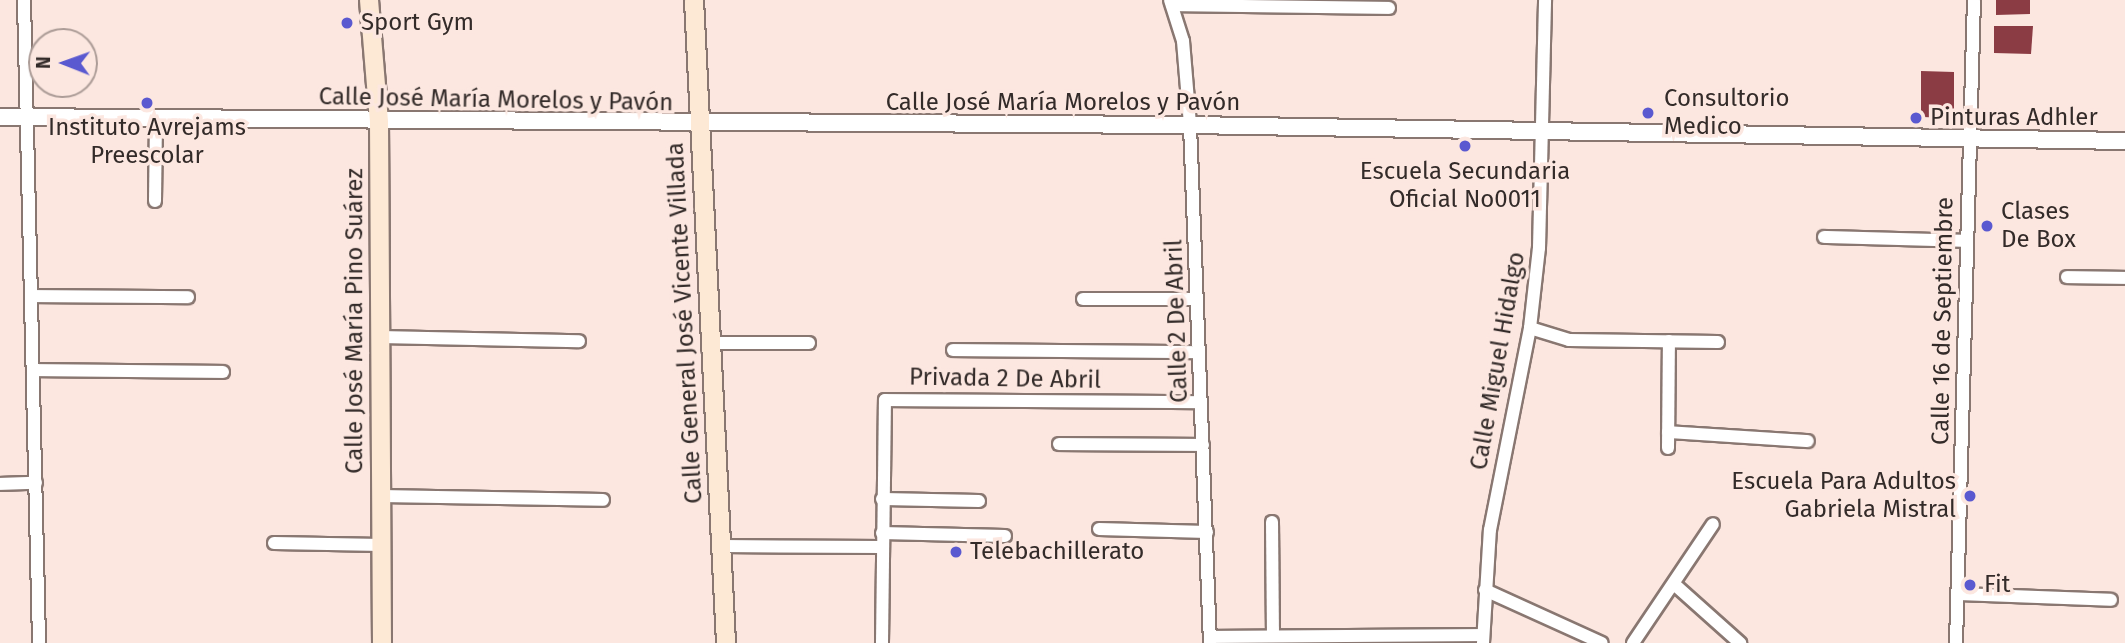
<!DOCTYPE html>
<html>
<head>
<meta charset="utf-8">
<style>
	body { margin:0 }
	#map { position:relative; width:2125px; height:643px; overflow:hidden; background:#fce7e0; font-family:"Fira Sans",sans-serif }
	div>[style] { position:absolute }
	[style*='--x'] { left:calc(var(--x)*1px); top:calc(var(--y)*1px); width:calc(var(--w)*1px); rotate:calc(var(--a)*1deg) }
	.building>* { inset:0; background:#8b3c44 }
	.roads { filter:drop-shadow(2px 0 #897771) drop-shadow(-2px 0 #897771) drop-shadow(0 2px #897771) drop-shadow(0 -2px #897771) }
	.minor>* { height:12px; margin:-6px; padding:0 6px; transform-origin:6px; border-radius:6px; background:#fff }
	.tertiary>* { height:16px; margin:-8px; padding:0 8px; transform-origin:8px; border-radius:8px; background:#fff }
	.secondary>* { height:18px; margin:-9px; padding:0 9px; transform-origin:9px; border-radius:9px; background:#fde9d5 }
	.dots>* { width:19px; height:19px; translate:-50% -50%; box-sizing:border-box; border:4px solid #fce7e0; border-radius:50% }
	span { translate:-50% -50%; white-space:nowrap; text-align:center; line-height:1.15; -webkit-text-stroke:7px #fce7e0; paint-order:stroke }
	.poi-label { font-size:24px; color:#332b29 }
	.left { translate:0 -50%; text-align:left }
	.right { translate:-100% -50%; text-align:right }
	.street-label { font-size:24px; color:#332b29 }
	.north { position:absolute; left:28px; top:28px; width:70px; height:70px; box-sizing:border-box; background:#fce7e0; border:2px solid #ac9c97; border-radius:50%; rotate:271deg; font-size:19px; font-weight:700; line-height:28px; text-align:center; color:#332b29 }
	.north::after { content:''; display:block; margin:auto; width:24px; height:32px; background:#5a59d0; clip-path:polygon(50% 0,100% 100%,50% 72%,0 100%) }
</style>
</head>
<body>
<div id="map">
	<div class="building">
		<i style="clip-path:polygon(1996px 0,2030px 0,2030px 14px,1996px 15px)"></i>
		<i style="clip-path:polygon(1994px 26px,2033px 26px,2031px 54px,1994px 53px)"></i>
		<i style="clip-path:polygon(1921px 71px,1954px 72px,1954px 118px,1921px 117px)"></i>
	</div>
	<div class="roads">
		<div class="minor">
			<i style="--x:24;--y:0;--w:643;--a:88.66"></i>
			<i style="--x:1170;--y:0;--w:43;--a:72.4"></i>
			<i style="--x:1183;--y:41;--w:84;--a:85.2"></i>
			<i style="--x:1190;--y:125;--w:518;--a:87.79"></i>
			<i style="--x:1172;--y:5;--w:217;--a:0.8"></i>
			<i style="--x:155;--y:201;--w:82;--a:-89.3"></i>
			<i style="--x:1824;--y:237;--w:141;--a:1.6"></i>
			<i style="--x:2067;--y:277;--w:58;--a:1"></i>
			<i style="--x:32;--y:296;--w:156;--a:0.4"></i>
			<i style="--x:1083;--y:299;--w:114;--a:0"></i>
			<i style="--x:1530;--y:328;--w:41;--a:17.1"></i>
			<i style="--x:1569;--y:340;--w:149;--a:0.8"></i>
			<i style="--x:380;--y:337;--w:199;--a:1.2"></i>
			<i style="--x:712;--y:343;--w:97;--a:0"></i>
			<i style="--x:953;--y:350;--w:246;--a:0.5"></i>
			<i style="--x:33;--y:370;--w:190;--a:0.6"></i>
			<i style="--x:1668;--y:432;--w:140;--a:3.7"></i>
			<i style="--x:1059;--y:444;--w:144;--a:0.4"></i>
			<i style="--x:1668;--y:448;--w:107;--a:-89.5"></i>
			<i style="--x:0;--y:484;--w:36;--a:-2"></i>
			<i style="--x:381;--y:496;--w:222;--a:1"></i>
			<i style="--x:882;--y:499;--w:97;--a:1.2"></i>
			<i style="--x:1272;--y:522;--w:114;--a:89.5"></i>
			<i style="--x:1099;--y:529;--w:108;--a:1.6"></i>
			<i style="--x:882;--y:533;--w:123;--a:1.4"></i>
			<i style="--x:274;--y:543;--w:108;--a:1.1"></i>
			<i style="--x:722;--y:546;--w:160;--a:0.4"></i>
			<i style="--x:1674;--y:584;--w:89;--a:41.8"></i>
			<i style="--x:1485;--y:590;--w:128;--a:24.4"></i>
			<i style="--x:1958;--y:594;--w:153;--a:2.2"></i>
			<i style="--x:1210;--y:637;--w:273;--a:-0.4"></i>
			<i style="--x:882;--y:643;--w:243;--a:-89.3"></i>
			<i style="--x:885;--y:400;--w:316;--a:0.4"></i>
			<i style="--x:1483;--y:643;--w:113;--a:-86.5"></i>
			<i style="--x:1490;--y:530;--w:206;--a:-78.8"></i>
			<i style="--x:1530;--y:328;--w:81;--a:-83.6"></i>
			<i style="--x:1539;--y:248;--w:248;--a:-88.6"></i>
			<i style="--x:1633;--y:643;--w:143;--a:-56.1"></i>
			<i style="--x:1956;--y:643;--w:643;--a:-88.4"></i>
		</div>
		<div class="tertiary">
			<i style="--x:0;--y:117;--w:1190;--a:0.39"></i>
			<i style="--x:1190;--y:125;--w:935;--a:0.98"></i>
		</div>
		<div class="secondary">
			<i style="--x:369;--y:0;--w:122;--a:85.3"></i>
			<i style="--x:379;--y:122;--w:521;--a:89.67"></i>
			<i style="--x:694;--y:0;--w:644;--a:87.15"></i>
		</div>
	</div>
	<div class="dots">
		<i style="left:347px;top:23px;background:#5a59d0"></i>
		<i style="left:147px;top:103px;background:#5a59d0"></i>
		<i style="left:1648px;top:113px;background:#5a59d0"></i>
		<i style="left:1916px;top:118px;background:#5a59d0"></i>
		<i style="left:1465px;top:146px;background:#5a59d0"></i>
		<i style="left:1987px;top:226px;background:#5a59d0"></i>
		<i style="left:1970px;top:496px;background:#5a59d0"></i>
		<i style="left:956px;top:552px;background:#5a59d0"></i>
		<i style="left:1970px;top:585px;background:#5a59d0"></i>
	</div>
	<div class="poi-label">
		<span class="left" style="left:361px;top:23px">Sport Gym</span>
		<span class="left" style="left:1664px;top:113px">Consultorio<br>Medico</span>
		<span class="left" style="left:1930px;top:118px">Pinturas Adhler</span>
		<span style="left:147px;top:142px">Instituto Avrejams<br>Preescolar</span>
		<span style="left:1465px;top:186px">Escuela Secundaria<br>Oficial No0011</span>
		<span class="left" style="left:2001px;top:226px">Clases<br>De Box</span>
		<span class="right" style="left:1956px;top:496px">Escuela Para Adultos<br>Gabriela Mistral</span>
		<span class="left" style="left:970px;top:552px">Telebachillerato</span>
		<span class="left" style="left:1984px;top:585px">Fit</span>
	</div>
	<div class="street-label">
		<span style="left:496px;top:100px;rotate:1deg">Calle José María Morelos y Pavón</span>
		<span style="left:1063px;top:103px">Calle José María Morelos y Pavón</span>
		<span style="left:355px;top:321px;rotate:-90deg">Calle José María Pino Suárez</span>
		<span style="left:1177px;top:321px;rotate:-92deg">Calle 2 De Abril</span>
		<span style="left:1943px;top:321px;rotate:-89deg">Calle 16 de Septiembre</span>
		<span style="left:685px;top:323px;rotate:-93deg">Calle General José Vicente Villada</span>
		<span style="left:1498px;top:361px;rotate:-80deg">Calle Miguel Hidalgo</span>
		<span style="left:1005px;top:379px;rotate:1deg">Privada 2 De Abril</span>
	</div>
	<div class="north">N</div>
</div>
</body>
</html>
